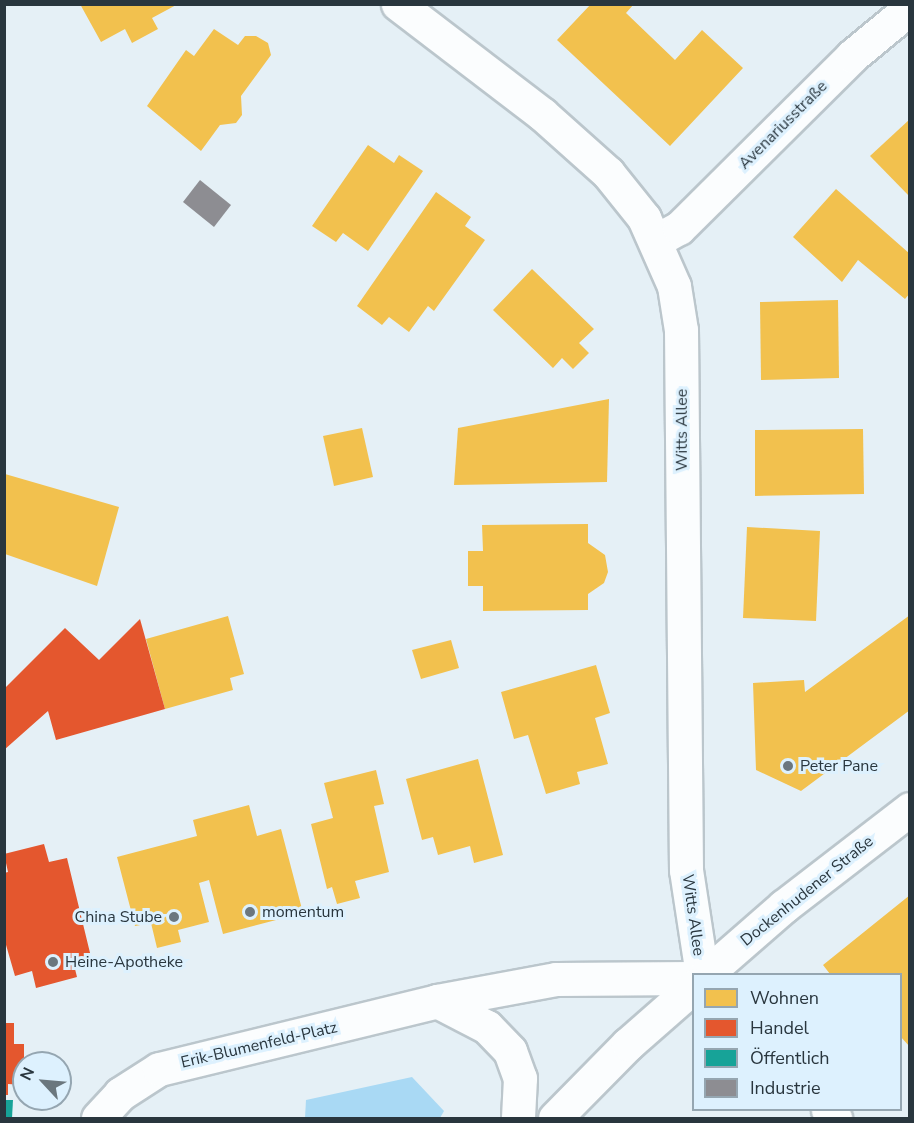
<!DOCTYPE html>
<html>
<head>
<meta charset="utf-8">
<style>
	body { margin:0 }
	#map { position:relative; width:914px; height:1123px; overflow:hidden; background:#e5f0f6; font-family:"Nunito Sans",sans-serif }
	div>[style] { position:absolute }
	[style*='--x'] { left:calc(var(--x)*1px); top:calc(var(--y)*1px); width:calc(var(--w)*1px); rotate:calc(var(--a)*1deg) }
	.green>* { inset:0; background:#a9d9f4 }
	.homes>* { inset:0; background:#f2c14e }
	.shops>* { inset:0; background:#e4572e }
	.public>* { inset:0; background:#17a398 }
	.industry>* { inset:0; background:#8d8d92 }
	.roads { filter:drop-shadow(2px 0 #bbc6cc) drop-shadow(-2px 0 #bbc6cc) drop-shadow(0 2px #bbc6cc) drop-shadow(0 -2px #bbc6cc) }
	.minor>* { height:33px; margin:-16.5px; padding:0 16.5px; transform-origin:16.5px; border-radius:16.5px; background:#fbfdfe }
	.secondary>* { height:33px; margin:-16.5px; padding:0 16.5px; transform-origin:16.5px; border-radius:16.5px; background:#fbfdfe }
	.dots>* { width:16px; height:16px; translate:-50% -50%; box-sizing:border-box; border:3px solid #ddf1fe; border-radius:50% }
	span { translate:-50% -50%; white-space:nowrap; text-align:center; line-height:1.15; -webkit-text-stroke:6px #ddf1fe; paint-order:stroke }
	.street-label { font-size:16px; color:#29363e }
	.poi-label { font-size:16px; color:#29363e }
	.left { translate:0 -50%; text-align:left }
	.right { translate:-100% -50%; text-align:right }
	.frame { position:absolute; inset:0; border:6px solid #29363e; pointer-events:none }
	.legend { position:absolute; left:692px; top:973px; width:210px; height:138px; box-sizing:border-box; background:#ddf1fe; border:2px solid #95a6b1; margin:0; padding:8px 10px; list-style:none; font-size:18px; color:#29363e }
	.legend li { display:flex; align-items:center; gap:12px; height:30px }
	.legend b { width:30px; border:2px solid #95a6b1 }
	.north { position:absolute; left:12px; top:1051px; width:60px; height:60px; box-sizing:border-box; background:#ddf1fe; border:2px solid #95a6b1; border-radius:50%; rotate:296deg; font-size:16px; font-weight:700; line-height:24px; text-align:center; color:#29363e }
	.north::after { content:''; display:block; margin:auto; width:21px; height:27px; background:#6b777e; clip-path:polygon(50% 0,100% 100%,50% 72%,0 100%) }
</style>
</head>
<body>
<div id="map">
	<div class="green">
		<i style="clip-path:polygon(412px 1077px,444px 1111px,440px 1118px,305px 1118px,306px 1100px)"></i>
	</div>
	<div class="homes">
		<i style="clip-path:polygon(80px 4px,178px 4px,152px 18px,158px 29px,132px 43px,125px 29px,101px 42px)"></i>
		<i style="clip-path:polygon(591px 4px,634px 4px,626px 13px,675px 60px,702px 30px,743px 68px,670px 146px,557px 40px)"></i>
		<i style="clip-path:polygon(214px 29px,238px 45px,245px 36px,256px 36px,268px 43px,271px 55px,241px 96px,242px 115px,236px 123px,220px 125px,201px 151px,147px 106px,186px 50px,194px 56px)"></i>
		<i style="clip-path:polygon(910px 119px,910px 197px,870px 156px)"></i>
		<i style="clip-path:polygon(368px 145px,394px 163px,399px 155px,423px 171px,368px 251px,343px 233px,336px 242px,312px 226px)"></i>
		<i style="clip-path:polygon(836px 189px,910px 254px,910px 293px,905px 299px,858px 260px,842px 282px,793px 237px)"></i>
		<i style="clip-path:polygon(436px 192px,471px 217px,465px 226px,485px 240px,434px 311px,428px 306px,409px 332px,389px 317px,382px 325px,357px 306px)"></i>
		<i style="clip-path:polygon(532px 269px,594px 329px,579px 343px,589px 353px,573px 369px,562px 358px,553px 368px,493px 310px)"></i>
		<i style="clip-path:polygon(838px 300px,839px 378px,761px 380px,760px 302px)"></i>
		<i style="clip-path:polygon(609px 399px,607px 482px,454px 485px,458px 428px)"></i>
		<i style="clip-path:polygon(362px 428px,373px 477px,334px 486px,323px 436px)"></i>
		<i style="clip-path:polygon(863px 429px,864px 494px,755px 496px,755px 430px)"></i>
		<i style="clip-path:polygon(5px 474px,119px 507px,97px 586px,5px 554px)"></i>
		<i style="clip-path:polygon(588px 524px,588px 543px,605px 555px,608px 572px,604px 583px,588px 594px,588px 610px,483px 611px,483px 586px,468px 586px,468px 551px,483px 551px,482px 525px)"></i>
		<i style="clip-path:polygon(747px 527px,820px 531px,816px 621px,743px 618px)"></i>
		<i style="clip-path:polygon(910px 615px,910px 710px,801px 791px,756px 770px,753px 683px,804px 680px,805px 692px)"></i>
		<i style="clip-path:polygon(228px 616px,244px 674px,230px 678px,233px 690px,165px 709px,146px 639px)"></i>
		<i style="clip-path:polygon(451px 640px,459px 668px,421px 679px,412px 650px)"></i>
		<i style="clip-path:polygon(596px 665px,610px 713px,595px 718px,608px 764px,577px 772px,580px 784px,546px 794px,528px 735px,514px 739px,501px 692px)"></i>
		<i style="clip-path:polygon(478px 759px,503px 855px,474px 863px,470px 846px,438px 855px,433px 837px,422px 840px,406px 779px)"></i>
		<i style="clip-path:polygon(376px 770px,384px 804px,374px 806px,389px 872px,355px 881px,360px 898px,337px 904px,332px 887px,327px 889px,311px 824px,333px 818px,324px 783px)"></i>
		<i style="clip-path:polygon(249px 805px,257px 836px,281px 829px,303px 913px,223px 934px,209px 880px,199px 883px,209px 922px,178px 930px,181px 942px,157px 948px,151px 923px,135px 926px,117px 857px,197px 836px,193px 820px)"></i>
		<i style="clip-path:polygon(910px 895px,910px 1047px,900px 1036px,900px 974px,830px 974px,823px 965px)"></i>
	</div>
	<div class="shops">
		<i style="clip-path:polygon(140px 619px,165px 709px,56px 740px,48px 711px,4px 750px,4px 689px,65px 628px,99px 660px)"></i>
		<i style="clip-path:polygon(44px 844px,49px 862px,67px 858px,91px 957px,73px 961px,77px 977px,36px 988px,32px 971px,15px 976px,4px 938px,4px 873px,8px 872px,4px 854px)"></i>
		<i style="clip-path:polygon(4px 1023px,14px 1023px,14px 1044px,24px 1044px,24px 1085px,8px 1084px,8px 1095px,4px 1095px)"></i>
	</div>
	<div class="public">
		<i style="clip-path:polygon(4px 1100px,13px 1100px,12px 1118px,4px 1118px)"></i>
	</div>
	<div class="industry">
		<i style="clip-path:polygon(200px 180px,231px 205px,214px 227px,183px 202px)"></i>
	</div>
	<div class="roads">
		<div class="minor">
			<i style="--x:398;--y:4;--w:181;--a:37.4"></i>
			<i style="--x:542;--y:114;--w:89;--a:41.8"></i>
			<i style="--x:608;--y:173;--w:58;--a:51.3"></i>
			<i style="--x:644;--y:218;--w:74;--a:66.2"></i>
			<i style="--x:674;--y:286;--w:45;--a:81"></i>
			<i style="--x:681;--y:330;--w:540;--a:89.47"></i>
			<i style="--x:686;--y:870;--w:105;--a:81.3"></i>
			<i style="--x:657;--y:240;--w:25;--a:-29"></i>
			<i style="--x:679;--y:228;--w:244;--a:-44.8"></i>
			<i style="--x:852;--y:56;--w:75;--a:-39.6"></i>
			<i style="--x:437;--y:1001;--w:56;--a:27.5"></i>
			<i style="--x:487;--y:1027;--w:33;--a:46"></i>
			<i style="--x:510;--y:1051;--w:29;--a:70"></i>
			<i style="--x:520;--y:1078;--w:40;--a:92.9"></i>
			<i style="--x:828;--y:1110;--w:11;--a:49"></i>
			<i style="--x:98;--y:1118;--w:33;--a:-47"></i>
			<i style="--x:120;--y:1094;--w:46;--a:-32.7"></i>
			<i style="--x:159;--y:1069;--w:286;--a:-13.7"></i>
			<i style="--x:437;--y:1001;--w:121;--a:-10.5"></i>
			<i style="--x:556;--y:979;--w:138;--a:-0.4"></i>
		</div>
		<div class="secondary">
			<i style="--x:706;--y:974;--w:103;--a:-41.1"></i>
			<i style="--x:784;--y:906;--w:159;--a:-37.6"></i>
			<i style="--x:555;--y:1118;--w:104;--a:-45.4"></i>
			<i style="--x:628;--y:1044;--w:88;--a:-41.3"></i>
		</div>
	</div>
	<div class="dots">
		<i style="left:788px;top:766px;background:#6b777e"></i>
		<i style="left:250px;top:912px;background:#6b777e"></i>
		<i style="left:174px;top:917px;background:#6b777e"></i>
		<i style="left:53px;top:962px;background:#6b777e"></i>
	</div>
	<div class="street-label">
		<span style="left:783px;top:125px;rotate:-45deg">Avenariusstraße</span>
		<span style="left:682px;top:430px;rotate:-90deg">Witts Allee</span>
		<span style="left:807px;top:891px;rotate:-39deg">Dockenhudener Straße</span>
		<span style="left:693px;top:915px;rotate:82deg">Witts Allee</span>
		<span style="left:259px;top:1045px;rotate:-13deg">Erik-Blumenfeld-Platz</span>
	</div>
	<div class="poi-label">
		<span class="left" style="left:800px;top:766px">Peter Pane</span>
		<span class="left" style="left:262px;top:912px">momentum</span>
		<span class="right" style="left:162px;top:917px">China Stube</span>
		<span class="left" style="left:65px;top:962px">Heine-Apotheke</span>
	</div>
	<div class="frame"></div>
	<ul class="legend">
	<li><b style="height:16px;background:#f2c14e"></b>Wohnen</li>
	<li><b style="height:16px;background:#e4572e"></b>Handel</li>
	<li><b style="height:16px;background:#17a398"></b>Öffentlich</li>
	<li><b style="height:16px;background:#8d8d92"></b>Industrie</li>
	</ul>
	<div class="north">N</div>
</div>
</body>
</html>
